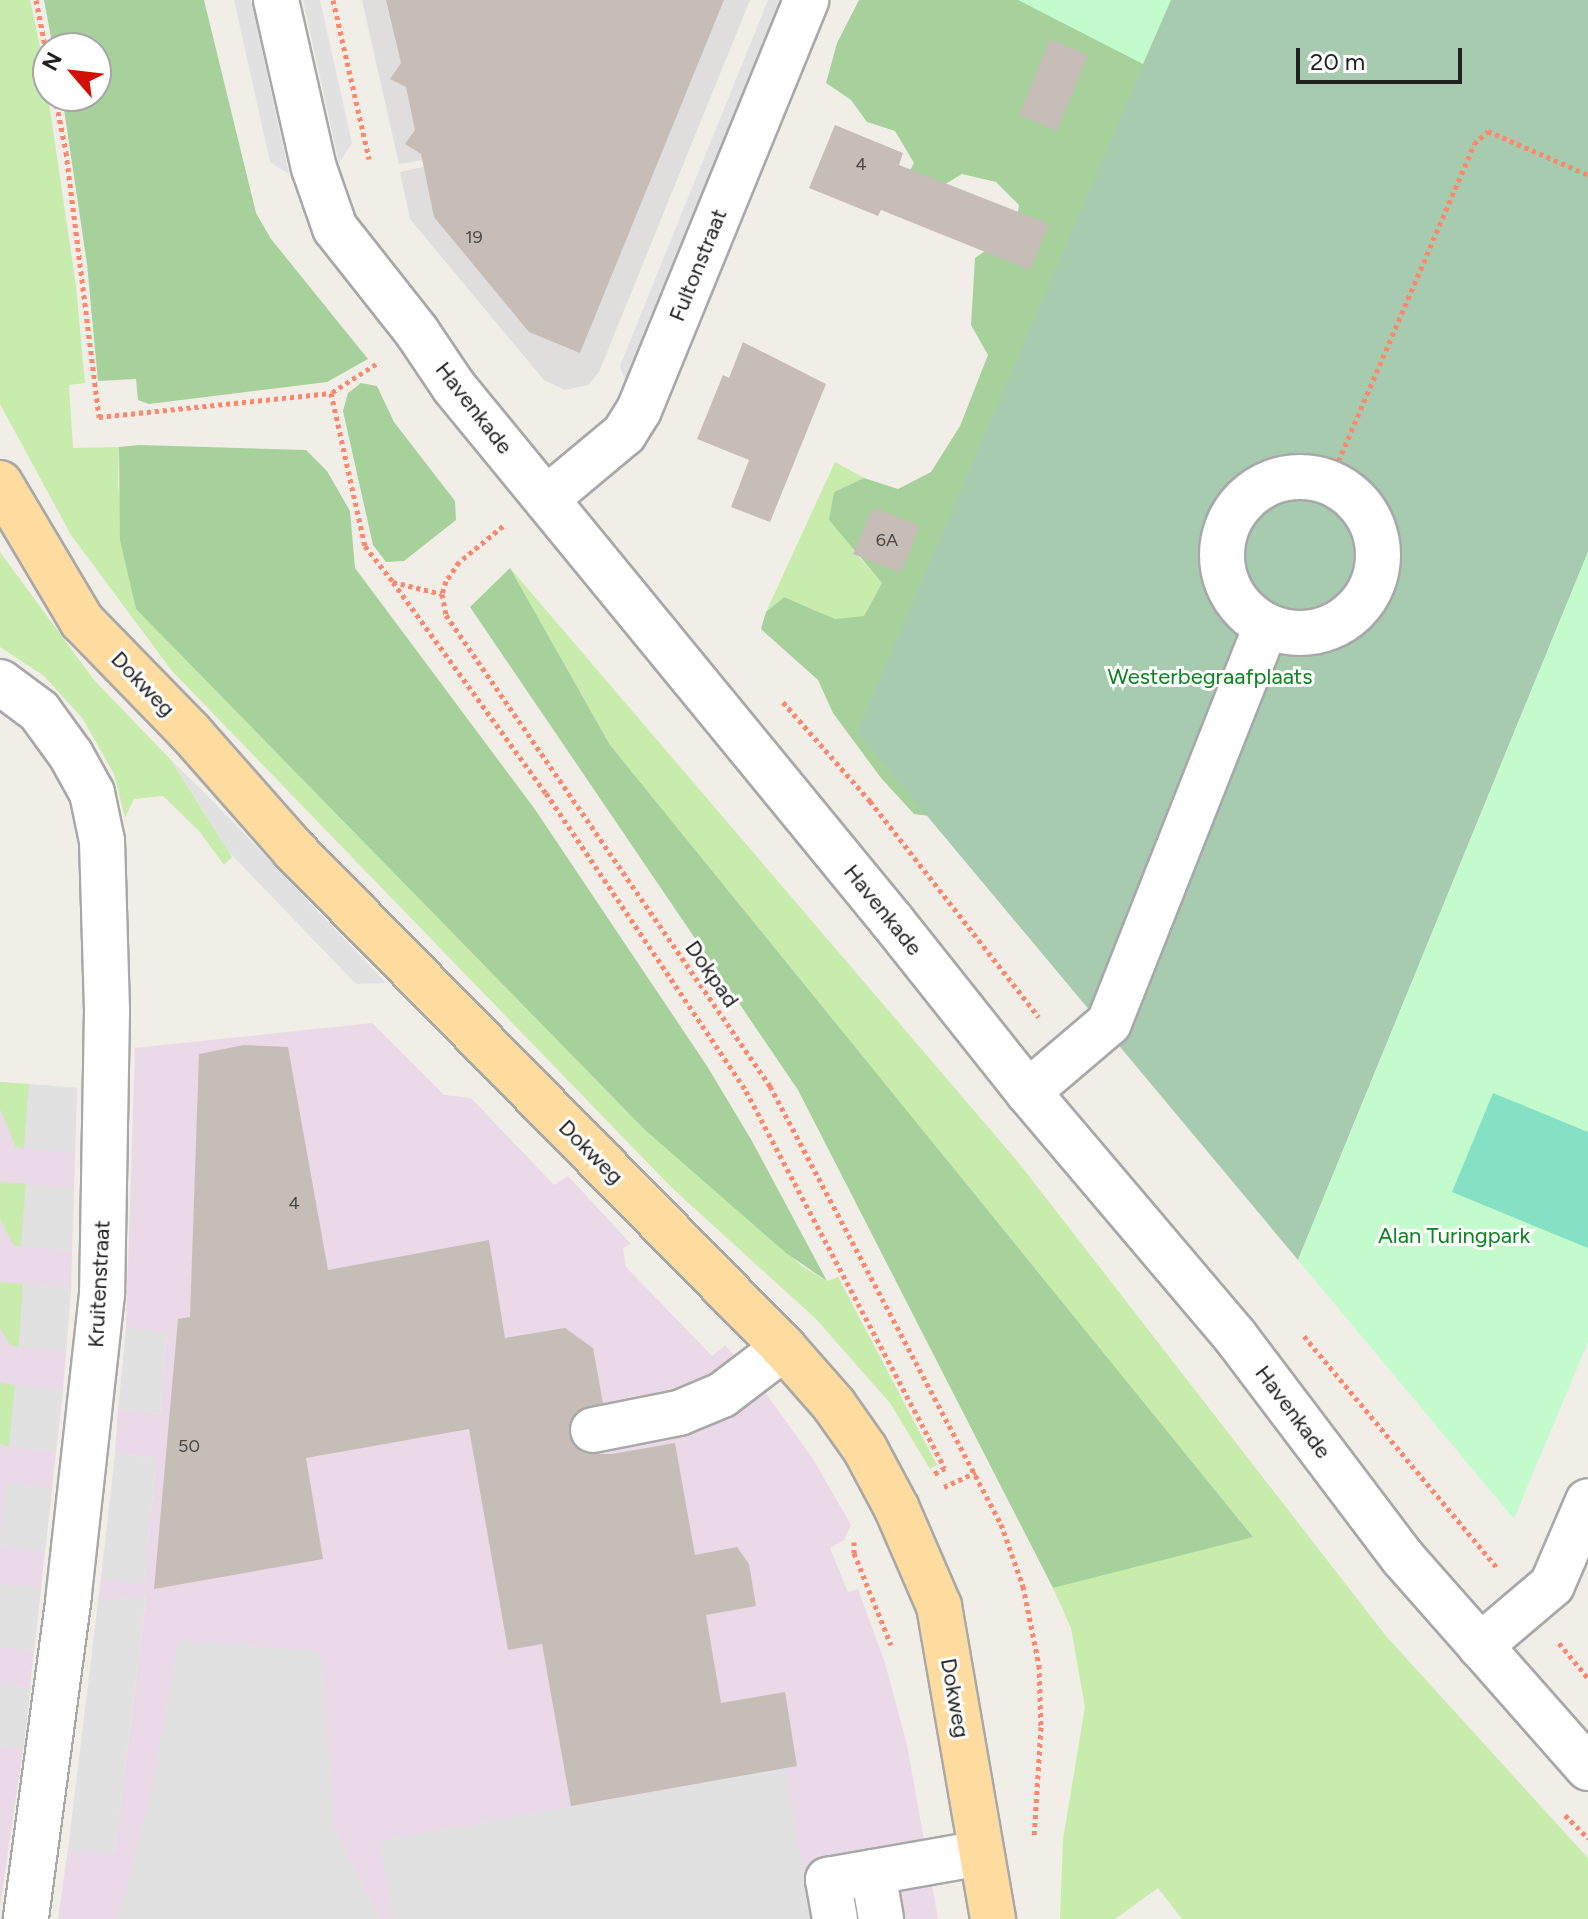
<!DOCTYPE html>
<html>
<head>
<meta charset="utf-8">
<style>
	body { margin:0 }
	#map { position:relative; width:1588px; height:1919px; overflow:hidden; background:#f1eee7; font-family:Figtree,sans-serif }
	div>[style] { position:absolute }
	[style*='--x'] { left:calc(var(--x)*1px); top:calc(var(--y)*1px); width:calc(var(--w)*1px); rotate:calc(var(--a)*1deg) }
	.residential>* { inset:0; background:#dfdedd }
	.industrial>* { inset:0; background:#ead9e6 }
	.grass>* { inset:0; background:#c7ecac }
	.forest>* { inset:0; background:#a7d19b }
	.cemetery>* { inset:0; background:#a7cbaf }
	.park>* { inset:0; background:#c4fbcd }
	.pitch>* { inset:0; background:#84e1c4 }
	.parking>* { inset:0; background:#e1e1e1 }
	.building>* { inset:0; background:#c6beb6 }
	.path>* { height:5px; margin-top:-2.5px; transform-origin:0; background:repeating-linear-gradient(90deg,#fd866c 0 4px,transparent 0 8px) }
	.roads { filter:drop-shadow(2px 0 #a8a8a8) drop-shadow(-2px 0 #a8a8a8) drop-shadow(0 2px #a8a8a8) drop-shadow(0 -2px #a8a8a8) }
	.minor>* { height:44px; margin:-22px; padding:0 22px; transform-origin:22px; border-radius:22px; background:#fff }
	.minor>.ring { margin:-22px; padding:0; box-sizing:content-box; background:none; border:44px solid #fff; border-radius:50% }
	.major>* { height:44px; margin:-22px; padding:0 22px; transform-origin:22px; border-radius:22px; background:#fedc9f }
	span { translate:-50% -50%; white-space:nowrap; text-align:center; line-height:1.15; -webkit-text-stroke:6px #fff; paint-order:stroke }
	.number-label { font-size:18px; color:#4a4846 }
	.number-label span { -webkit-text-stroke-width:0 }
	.street-label { font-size:22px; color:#212121 }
	.park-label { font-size:22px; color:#09841d }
	.north { position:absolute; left:32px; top:32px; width:80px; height:80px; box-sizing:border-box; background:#fff; border:2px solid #a6a6a6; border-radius:50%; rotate:298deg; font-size:22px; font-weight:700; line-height:32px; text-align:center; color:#212121 }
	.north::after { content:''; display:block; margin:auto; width:28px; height:36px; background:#d11000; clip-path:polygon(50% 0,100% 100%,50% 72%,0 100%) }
	.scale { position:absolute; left:1296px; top:48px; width:166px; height:36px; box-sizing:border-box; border:4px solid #212121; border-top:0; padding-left:10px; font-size:24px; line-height:28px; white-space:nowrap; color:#212121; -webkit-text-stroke:6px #fff; paint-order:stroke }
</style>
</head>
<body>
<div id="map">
	<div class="residential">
		<i style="clip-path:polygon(362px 0,750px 0,599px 372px,588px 385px,565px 390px,544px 380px,410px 219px,400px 172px,586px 132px,399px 164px)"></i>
	</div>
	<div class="industrial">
		<i style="clip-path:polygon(372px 1023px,444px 1095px,471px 1098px,554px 1185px,568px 1176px,631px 1244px,623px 1248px,626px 1267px,712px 1356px,725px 1345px,762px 1388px,813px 1459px,851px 1525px,844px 1540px,830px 1548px,848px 1592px,858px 1589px,885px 1663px,907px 1745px,938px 1919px,58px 1919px,68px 1849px,115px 1853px,146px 1596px,98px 1602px,101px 1578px,145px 1582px,156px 1458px,115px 1453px,118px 1410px,160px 1414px,167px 1334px,126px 1328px,135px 1048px)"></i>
		<i style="clip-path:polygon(0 1082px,77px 1088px,71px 1288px,63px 1389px,23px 1749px,0 1906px)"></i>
	</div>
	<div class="grass">
		<i style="clip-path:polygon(0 0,30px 0,42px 55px,76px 286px,85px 383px,69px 385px,73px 448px,119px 447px,118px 484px,136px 609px,645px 1130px,802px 1266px,827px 1281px,838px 1277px,937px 1465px,930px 1469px,890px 1403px,816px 1319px,671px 1187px,172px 671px,71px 535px,0 404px)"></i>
		<i style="clip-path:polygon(835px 462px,864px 478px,834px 492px,856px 554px,882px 583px,864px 617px,835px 619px,784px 597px,766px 612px)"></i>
		<i style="clip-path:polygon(0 552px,94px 680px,171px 760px,232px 857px,224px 865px,199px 831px,163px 796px,134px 799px,125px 818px,114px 774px,83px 719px,44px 676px,0 647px)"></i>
		<i style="clip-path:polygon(510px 568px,1018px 1162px,1386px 1636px,1588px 1858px,1588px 1919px,1182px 1919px,1158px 1888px,1115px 1919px,1060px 1919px,1063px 1840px,1085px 1707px,1071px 1628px,1053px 1588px,1252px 1536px,610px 745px)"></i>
		<i style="clip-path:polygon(0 1082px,29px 1084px,24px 1148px,16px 1147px,0 1109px)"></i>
		<i style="clip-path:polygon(0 1182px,26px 1184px,21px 1246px,14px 1246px,0 1219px)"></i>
		<i style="clip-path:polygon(0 1282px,23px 1284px,19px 1347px,10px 1345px,0 1328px)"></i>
		<i style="clip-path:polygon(0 1383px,15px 1385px,9px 1447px,0 1444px)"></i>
	</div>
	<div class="forest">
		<i style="clip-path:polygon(44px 0,204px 0,256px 213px,271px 239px,368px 359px,327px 382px,149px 404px,138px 400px,136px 379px,98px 381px,87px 264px,62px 96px,96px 96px,96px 48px,53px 48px)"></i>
		<i style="clip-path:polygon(859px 0,1183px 0,974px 822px,914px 814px,881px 778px,833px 713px,818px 680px,761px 629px,766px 612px,784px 597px,835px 619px,864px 616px,882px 583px,829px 520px,834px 492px,864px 478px,898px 489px,931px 472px,960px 426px,988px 355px,971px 325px,975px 258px,1015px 230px,1019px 205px,996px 182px,962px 174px,914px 203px,897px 194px,914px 163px,895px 131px,867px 122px,851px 100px,826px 83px,837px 43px)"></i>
		<i style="clip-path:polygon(361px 383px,377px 386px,394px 422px,455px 501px,456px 520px,404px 561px,386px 562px,373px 545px,343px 411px,348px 393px)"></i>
		<i style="clip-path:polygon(139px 445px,306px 450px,327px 471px,350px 511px,355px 568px,534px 808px,707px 1066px,752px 1141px,827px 1281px,786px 1253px,645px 1130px,136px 609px,120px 540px,119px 447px)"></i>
		<i style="clip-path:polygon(510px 568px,610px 745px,1253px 1537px,1053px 1588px,798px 1090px,470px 607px)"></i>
	</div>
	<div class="cemetery">
		<i style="clip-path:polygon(1171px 0,1588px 0,1588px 552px,1298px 1260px,857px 732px)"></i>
	</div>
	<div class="park">
		<i style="clip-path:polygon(1018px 0,1171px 0,1143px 64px)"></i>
		<i style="clip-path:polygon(1588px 552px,1588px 1342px,1514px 1519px,1298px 1260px)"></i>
	</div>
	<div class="pitch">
		<i style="clip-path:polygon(1493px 1093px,1588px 1132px,1588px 1248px,1452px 1192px)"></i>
	</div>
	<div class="parking">
		<i style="clip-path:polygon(234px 0,251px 0,289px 174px,270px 162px)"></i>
		<i style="clip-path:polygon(303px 0,320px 0,352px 143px,339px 163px)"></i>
		<i style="clip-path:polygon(768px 0,783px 0,627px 386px,620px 366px)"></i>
		<i style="clip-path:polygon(171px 760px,209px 797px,386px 983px,356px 984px,229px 852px)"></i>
		<i style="clip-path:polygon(29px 1084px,77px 1088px,74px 1152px,24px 1148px)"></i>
		<i style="clip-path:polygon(26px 1184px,74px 1188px,71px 1251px,21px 1246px)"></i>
		<i style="clip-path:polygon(23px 1284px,71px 1288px,66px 1351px,19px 1347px)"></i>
		<i style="clip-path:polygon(126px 1328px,167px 1333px,160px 1414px,118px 1410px)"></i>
		<i style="clip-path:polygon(15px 1385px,63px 1389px,56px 1452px,9px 1447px)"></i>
		<i style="clip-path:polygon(115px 1453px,156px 1458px,145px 1583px,101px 1578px)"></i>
		<i style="clip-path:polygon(5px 1483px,52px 1488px,45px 1551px,0 1546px)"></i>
		<i style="clip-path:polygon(0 1584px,41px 1588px,34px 1651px,0 1647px)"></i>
		<i style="clip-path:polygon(146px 1595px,115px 1854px,68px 1849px,98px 1602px)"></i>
		<i style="clip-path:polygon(179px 1639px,320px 1652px,335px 1829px,380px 1919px,118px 1919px,150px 1797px)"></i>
		<i style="clip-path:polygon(0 1683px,31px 1687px,23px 1749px,0 1746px)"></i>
		<i style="clip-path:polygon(785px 1768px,812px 1919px,393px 1919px,380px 1841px)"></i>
	</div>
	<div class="building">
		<i style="clip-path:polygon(386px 0,724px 0,580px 353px,529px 332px,434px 217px,421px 154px,405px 144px,415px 130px,406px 87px,390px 79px,401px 63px)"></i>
		<i style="clip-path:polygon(1050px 39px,1088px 55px,1057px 131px,1019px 115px)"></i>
		<i style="clip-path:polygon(835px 125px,903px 153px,899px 165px,1049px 224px,1030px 270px,881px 210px,878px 216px,809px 188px)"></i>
		<i style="clip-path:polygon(743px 342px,826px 384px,770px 522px,731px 507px,749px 460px,697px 439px,723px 375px,729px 378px)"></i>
		<i style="clip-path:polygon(873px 507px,920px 526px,901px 573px,853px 554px)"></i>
		<i style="clip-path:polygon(244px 1045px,288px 1047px,328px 1270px,489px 1240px,505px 1338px,565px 1328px,593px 1348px,603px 1403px,577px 1411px,570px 1421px,569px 1436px,575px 1447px,586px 1454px,612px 1454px,675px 1443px,695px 1555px,737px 1547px,749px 1564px,756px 1606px,706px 1615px,721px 1703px,785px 1692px,797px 1766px,571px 1806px,542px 1644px,508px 1650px,469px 1429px,306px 1458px,323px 1559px,154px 1589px,178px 1319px,190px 1317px,199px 1054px)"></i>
	</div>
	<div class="path">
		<i style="--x:36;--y:0;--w:62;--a:78.9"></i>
		<i style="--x:333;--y:0;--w:163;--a:77.2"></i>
		<i style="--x:55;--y:96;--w:57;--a:78.9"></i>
		<i style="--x:66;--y:152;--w:267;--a:82.9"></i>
		<i style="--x:99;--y:417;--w:233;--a:-5.9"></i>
		<i style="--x:376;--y:364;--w:54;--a:147.2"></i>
		<i style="--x:331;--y:393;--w:157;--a:77.5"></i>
		<i style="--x:365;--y:546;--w:46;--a:52.1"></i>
		<i style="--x:393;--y:582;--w:50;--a:13.8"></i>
		<i style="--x:1329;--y:483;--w:369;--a:-66.8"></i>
		<i style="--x:1474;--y:144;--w:19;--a:-43"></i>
		<i style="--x:1488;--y:131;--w:109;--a:23.7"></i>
		<i style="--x:503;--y:526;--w:57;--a:140.7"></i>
		<i style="--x:459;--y:562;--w:23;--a:124"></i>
		<i style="--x:446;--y:581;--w:14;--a:107"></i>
		<i style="--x:442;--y:594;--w:21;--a:79"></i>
		<i style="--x:446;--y:615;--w:572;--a:55.48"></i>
		<i style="--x:770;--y:1086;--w:495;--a:62.2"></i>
		<i style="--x:1001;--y:1524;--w:66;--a:70.5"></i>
		<i style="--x:1023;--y:1586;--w:81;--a:78.6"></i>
		<i style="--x:1039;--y:1665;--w:62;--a:88.2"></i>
		<i style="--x:1041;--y:1727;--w:111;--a:93.6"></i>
		<i style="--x:393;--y:582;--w:261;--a:54.1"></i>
		<i style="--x:546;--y:793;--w:359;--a:56.1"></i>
		<i style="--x:746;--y:1091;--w:426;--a:62.2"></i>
		<i style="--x:945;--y:1468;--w:13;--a:151"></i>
		<i style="--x:783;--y:702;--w:132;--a:48.7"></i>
		<i style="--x:870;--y:801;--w:274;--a:52"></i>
		<i style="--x:1304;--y:1336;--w:302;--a:50.2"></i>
		<i style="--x:944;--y:1487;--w:35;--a:-25"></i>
		<i style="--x:854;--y:1542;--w:11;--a:90"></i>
		<i style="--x:854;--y:1553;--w:99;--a:68.1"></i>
		<i style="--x:1559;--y:1643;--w:45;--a:50.4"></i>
		<i style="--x:1565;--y:1815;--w:33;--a:45"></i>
	</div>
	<div class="roads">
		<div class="minor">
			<i style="--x:276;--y:0;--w:172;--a:77.3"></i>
			<i style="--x:314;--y:168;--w:64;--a:70.7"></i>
			<i style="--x:335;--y:228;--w:132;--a:51.7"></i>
			<i style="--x:417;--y:332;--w:66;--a:56.1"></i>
			<i style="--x:454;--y:387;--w:691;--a:50.64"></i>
			<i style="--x:892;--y:921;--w:218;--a:51.5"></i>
			<i style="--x:1028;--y:1092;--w:320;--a:49.7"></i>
			<i style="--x:1235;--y:1336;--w:278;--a:52.9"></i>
			<i style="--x:1403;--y:1558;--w:280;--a:48.6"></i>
			<i class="ring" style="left:1222px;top:477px;width:112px;height:112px"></i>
			<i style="--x:546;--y:499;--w:102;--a:-39.8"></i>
			<i style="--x:624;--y:434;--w:28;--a:-58"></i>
			<i style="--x:639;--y:410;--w:443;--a:-67.8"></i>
			<i style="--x:0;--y:682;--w:49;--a:36.6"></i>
			<i style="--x:39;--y:711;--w:54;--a:54"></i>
			<i style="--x:71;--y:755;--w:43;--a:61.1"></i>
			<i style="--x:92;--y:793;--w:49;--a:78.2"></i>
			<i style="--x:102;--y:841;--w:170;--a:88.3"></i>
			<i style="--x:107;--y:1011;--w:283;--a:91"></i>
			<i style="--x:102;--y:1294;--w:303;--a:96.3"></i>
			<i style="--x:69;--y:1595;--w:327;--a:97.6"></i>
			<i style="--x:1028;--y:1092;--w:106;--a:-40.4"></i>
			<i style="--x:1109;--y:1023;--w:426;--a:-68.4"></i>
			<i style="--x:593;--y:1430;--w:88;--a:-11.2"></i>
			<i style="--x:679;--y:1413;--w:47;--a:-22.7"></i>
			<i style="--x:722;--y:1395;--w:78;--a:-37.2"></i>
			<i style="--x:1480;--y:1646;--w:94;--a:-40.3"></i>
			<i style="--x:1552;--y:1585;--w:91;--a:-66.8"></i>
			<i style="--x:873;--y:1872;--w:48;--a:80.3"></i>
			<i style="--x:835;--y:1919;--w:40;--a:-100"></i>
			<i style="--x:828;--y:1880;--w:155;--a:-10"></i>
		</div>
		<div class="major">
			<i style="--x:0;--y:483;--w:161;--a:59.3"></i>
			<i style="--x:82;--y:621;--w:155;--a:45.8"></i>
			<i style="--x:190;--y:732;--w:157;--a:48.6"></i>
			<i style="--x:294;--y:850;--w:699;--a:45.46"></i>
			<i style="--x:784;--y:1348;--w:76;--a:48.7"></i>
			<i style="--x:834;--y:1405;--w:54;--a:54.8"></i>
			<i style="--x:865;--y:1449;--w:68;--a:61.9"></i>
			<i style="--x:897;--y:1509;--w:106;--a:66.6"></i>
			<i style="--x:939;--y:1606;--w:318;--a:80.2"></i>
		</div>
	</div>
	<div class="number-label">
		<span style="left:861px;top:164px">4</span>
		<span style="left:474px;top:237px">19</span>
		<span style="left:887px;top:540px">6A</span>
		<span style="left:294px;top:1203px">4</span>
		<span style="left:189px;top:1446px">50</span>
	</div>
	<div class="street-label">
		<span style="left:698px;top:265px;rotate:-68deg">Fultonstraat</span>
		<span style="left:474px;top:408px;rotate:52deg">Havenkade</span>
		<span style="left:143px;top:684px;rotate:46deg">Dokweg</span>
		<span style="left:883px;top:910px;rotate:51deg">Havenkade</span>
		<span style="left:712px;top:974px;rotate:55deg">Dokpad</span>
		<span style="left:591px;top:1152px;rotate:45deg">Dokweg</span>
		<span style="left:99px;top:1284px;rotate:-87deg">Kruitenstraat</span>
		<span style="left:1293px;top:1412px;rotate:53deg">Havenkade</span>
		<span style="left:955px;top:1698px;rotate:80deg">Dokweg</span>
	</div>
	<div class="park-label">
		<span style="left:1210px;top:677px">Westerbegraafplaats</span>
		<span style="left:1454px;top:1236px">Alan Turingpark</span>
	</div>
	<div class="north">N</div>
	<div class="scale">20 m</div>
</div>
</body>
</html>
